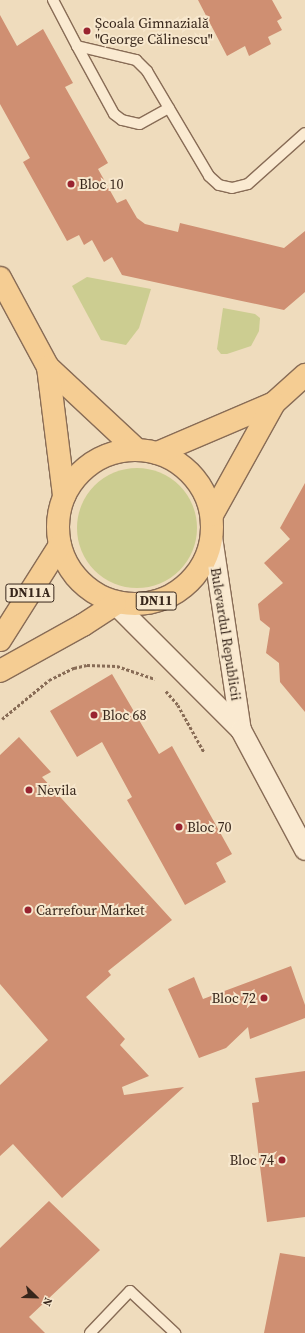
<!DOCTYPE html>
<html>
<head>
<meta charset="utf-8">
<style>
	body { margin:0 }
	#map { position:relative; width:305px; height:1333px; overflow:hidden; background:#efdcbd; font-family:"Source Serif 4",serif }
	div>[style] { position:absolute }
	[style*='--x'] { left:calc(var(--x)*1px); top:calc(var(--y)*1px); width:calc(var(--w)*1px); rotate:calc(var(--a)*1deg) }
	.green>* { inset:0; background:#cccd91 }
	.round { border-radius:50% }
	.building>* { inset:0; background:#cf8f72 }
	.path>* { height:2.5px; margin-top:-1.25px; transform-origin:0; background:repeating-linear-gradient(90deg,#886c56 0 3px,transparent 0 5px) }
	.roads { filter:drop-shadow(1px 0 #886c56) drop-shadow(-1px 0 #886c56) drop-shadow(0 1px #886c56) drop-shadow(0 -1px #886c56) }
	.service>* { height:10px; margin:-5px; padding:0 5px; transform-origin:5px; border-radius:5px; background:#faead1 }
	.minor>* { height:20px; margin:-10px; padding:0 10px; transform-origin:10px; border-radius:10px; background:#faead1 }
	.primary>* { height:22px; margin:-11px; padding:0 11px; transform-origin:11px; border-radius:11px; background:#f5cd93 }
	.primary>.ring { margin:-11px; padding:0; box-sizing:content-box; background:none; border:22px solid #f5cd93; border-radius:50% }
	.dots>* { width:11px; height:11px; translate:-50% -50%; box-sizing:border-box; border:2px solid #f7e7cd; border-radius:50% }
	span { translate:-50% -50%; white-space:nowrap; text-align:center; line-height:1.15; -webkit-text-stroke:4px #f7e7cd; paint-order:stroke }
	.shield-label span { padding:1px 3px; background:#f7e7cd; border:1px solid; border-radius:3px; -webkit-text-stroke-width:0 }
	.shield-label { font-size:13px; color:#37261b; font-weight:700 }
	.poi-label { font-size:14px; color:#37261b }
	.left { translate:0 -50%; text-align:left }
	.right { translate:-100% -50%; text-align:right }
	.street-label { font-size:14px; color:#37261b }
	.north { position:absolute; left:16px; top:1277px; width:40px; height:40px; -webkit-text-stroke:3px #f7e7cd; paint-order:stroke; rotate:113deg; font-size:11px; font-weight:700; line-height:16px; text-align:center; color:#37261b }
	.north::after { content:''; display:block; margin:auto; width:14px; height:18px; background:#37261b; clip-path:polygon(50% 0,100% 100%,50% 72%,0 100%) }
</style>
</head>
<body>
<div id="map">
	<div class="green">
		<i style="clip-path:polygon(87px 277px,151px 289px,139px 328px,126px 345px,101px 340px,72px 286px)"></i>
		<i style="clip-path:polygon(223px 308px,255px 314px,260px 318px,259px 331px,251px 346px,227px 354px,221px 354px,217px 349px)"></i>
		<i class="round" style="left:77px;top:468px;width:120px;height:120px"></i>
	</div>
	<div class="building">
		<i style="clip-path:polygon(198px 0,272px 0,282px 18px,277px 21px,282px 30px,268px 37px,271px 44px,249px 56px,245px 46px,227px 56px)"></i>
		<i style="clip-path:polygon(0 15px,17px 46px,43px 29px,73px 83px,65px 87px,108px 163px,98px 169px,117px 203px,126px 199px,137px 218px,145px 224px,178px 232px,180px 223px,284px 248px,305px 231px,305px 292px,284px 310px,237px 300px,122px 275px,112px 257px,104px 262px,92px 240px,84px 245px,79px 235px,67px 241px,23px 162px,30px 158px,0 104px)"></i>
		<i style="clip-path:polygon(305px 483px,305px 712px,280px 682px,279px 663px,266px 653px,270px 628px,260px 620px,258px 604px,283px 583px,264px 563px,290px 539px,280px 528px)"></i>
		<i style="clip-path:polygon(112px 674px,159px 754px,172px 746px,232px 854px,216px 863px,226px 882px,185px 905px,127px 800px,132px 797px,102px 742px,77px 757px,50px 711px)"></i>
		<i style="clip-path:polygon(19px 737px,51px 772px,42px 777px,172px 920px,108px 971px,111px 975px,86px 997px,125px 1039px,120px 1045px,149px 1076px,122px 1087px,124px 1095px,184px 1087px,62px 1198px,13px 1144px,0 1156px,0 1085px,48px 1040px,0 984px,0 755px)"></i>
		<i style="clip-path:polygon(291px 966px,305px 1005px,305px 1018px,250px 1039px,248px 1027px,226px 1048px,199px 1058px,168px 989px,194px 977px,203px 999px)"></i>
		<i style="clip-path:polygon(305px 1071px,305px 1217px,267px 1222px,252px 1103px,259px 1102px,255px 1078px)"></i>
		<i style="clip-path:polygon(49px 1201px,100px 1250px,29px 1317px,45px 1333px,0 1333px,0 1248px)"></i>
		<i style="clip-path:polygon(280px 1253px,305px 1257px,305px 1333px,264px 1333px)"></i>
	</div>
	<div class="path">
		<i style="--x:166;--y:691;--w:18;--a:49"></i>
		<i style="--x:178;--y:705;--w:54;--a:61"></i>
		<i style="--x:2;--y:719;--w:61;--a:-39.7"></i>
		<i style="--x:49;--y:680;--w:28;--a:-26"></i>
		<i style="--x:74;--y:668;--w:13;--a:-13"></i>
		<i style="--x:87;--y:665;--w:30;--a:2"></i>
		<i style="--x:117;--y:666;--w:40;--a:18.9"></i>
	</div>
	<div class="roads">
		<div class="service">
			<i style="--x:53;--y:0;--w:52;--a:62.4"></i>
			<i style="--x:77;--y:46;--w:61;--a:13.3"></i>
			<i style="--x:136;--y:60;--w:16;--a:45"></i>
			<i style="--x:147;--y:71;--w:122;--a:59.4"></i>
			<i style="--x:209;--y:176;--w:13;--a:42"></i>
			<i style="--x:219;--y:185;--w:13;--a:13"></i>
			<i style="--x:232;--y:188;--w:16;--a:-14"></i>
			<i style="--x:248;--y:184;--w:76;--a:-41.8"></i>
			<i style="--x:77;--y:46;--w:77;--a:61.4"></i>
			<i style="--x:114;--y:114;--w:10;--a:37"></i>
			<i style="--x:122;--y:120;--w:18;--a:13"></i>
			<i style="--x:140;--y:124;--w:33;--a:-29"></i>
			<i style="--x:90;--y:1333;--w:58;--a:-46.4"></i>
			<i style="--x:130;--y:1291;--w:62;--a:43"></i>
		</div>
		<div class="minor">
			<i style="--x:212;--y:537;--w:195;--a:81.5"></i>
			<i style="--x:115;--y:604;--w:178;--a:45"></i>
			<i style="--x:241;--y:730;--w:136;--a:61.9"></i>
		</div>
		<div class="primary">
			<i style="--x:0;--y:278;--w:101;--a:61.7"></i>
			<i style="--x:48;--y:367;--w:120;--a:43"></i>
			<i style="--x:48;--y:367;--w:130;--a:82.9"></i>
			<i class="ring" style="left:58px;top:450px;width:132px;height:132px"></i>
			<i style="--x:157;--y:453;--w:127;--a:-23.1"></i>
			<i style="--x:274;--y:403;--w:42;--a:-42.1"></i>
			<i style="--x:212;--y:515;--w:128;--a:-61"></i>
			<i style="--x:0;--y:640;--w:112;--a:-57.7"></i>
			<i style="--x:0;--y:671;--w:95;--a:-29"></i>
			<i style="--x:83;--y:625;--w:38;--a:-33"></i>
		</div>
	</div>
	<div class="dots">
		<i style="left:87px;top:31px;background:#992430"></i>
		<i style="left:71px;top:184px;background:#992430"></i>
		<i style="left:94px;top:715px;background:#992430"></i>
		<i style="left:29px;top:790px;background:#992430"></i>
		<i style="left:179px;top:827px;background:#992430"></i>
		<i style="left:28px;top:910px;background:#992430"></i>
		<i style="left:264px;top:998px;background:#992430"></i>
		<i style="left:282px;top:1160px;background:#992430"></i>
	</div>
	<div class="shield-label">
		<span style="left:30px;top:593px">DN11A</span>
		<span style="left:156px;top:601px">DN11</span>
	</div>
	<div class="poi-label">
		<span class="left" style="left:95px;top:31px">Școala Gimnazială<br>"George Călinescu"</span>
		<span class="left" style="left:79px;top:184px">Bloc 10</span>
		<span class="left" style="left:102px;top:715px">Bloc 68</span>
		<span class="left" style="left:37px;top:790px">Nevila</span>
		<span class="left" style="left:187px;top:827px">Bloc 70</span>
		<span class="left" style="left:36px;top:910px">Carrefour Market</span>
		<span class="right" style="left:256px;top:998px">Bloc 72</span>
		<span class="right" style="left:274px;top:1160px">Bloc 74</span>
	</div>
	<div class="street-label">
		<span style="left:226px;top:634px;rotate:81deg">Bulevardul Republicii</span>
	</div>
	<div class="north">N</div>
</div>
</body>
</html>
